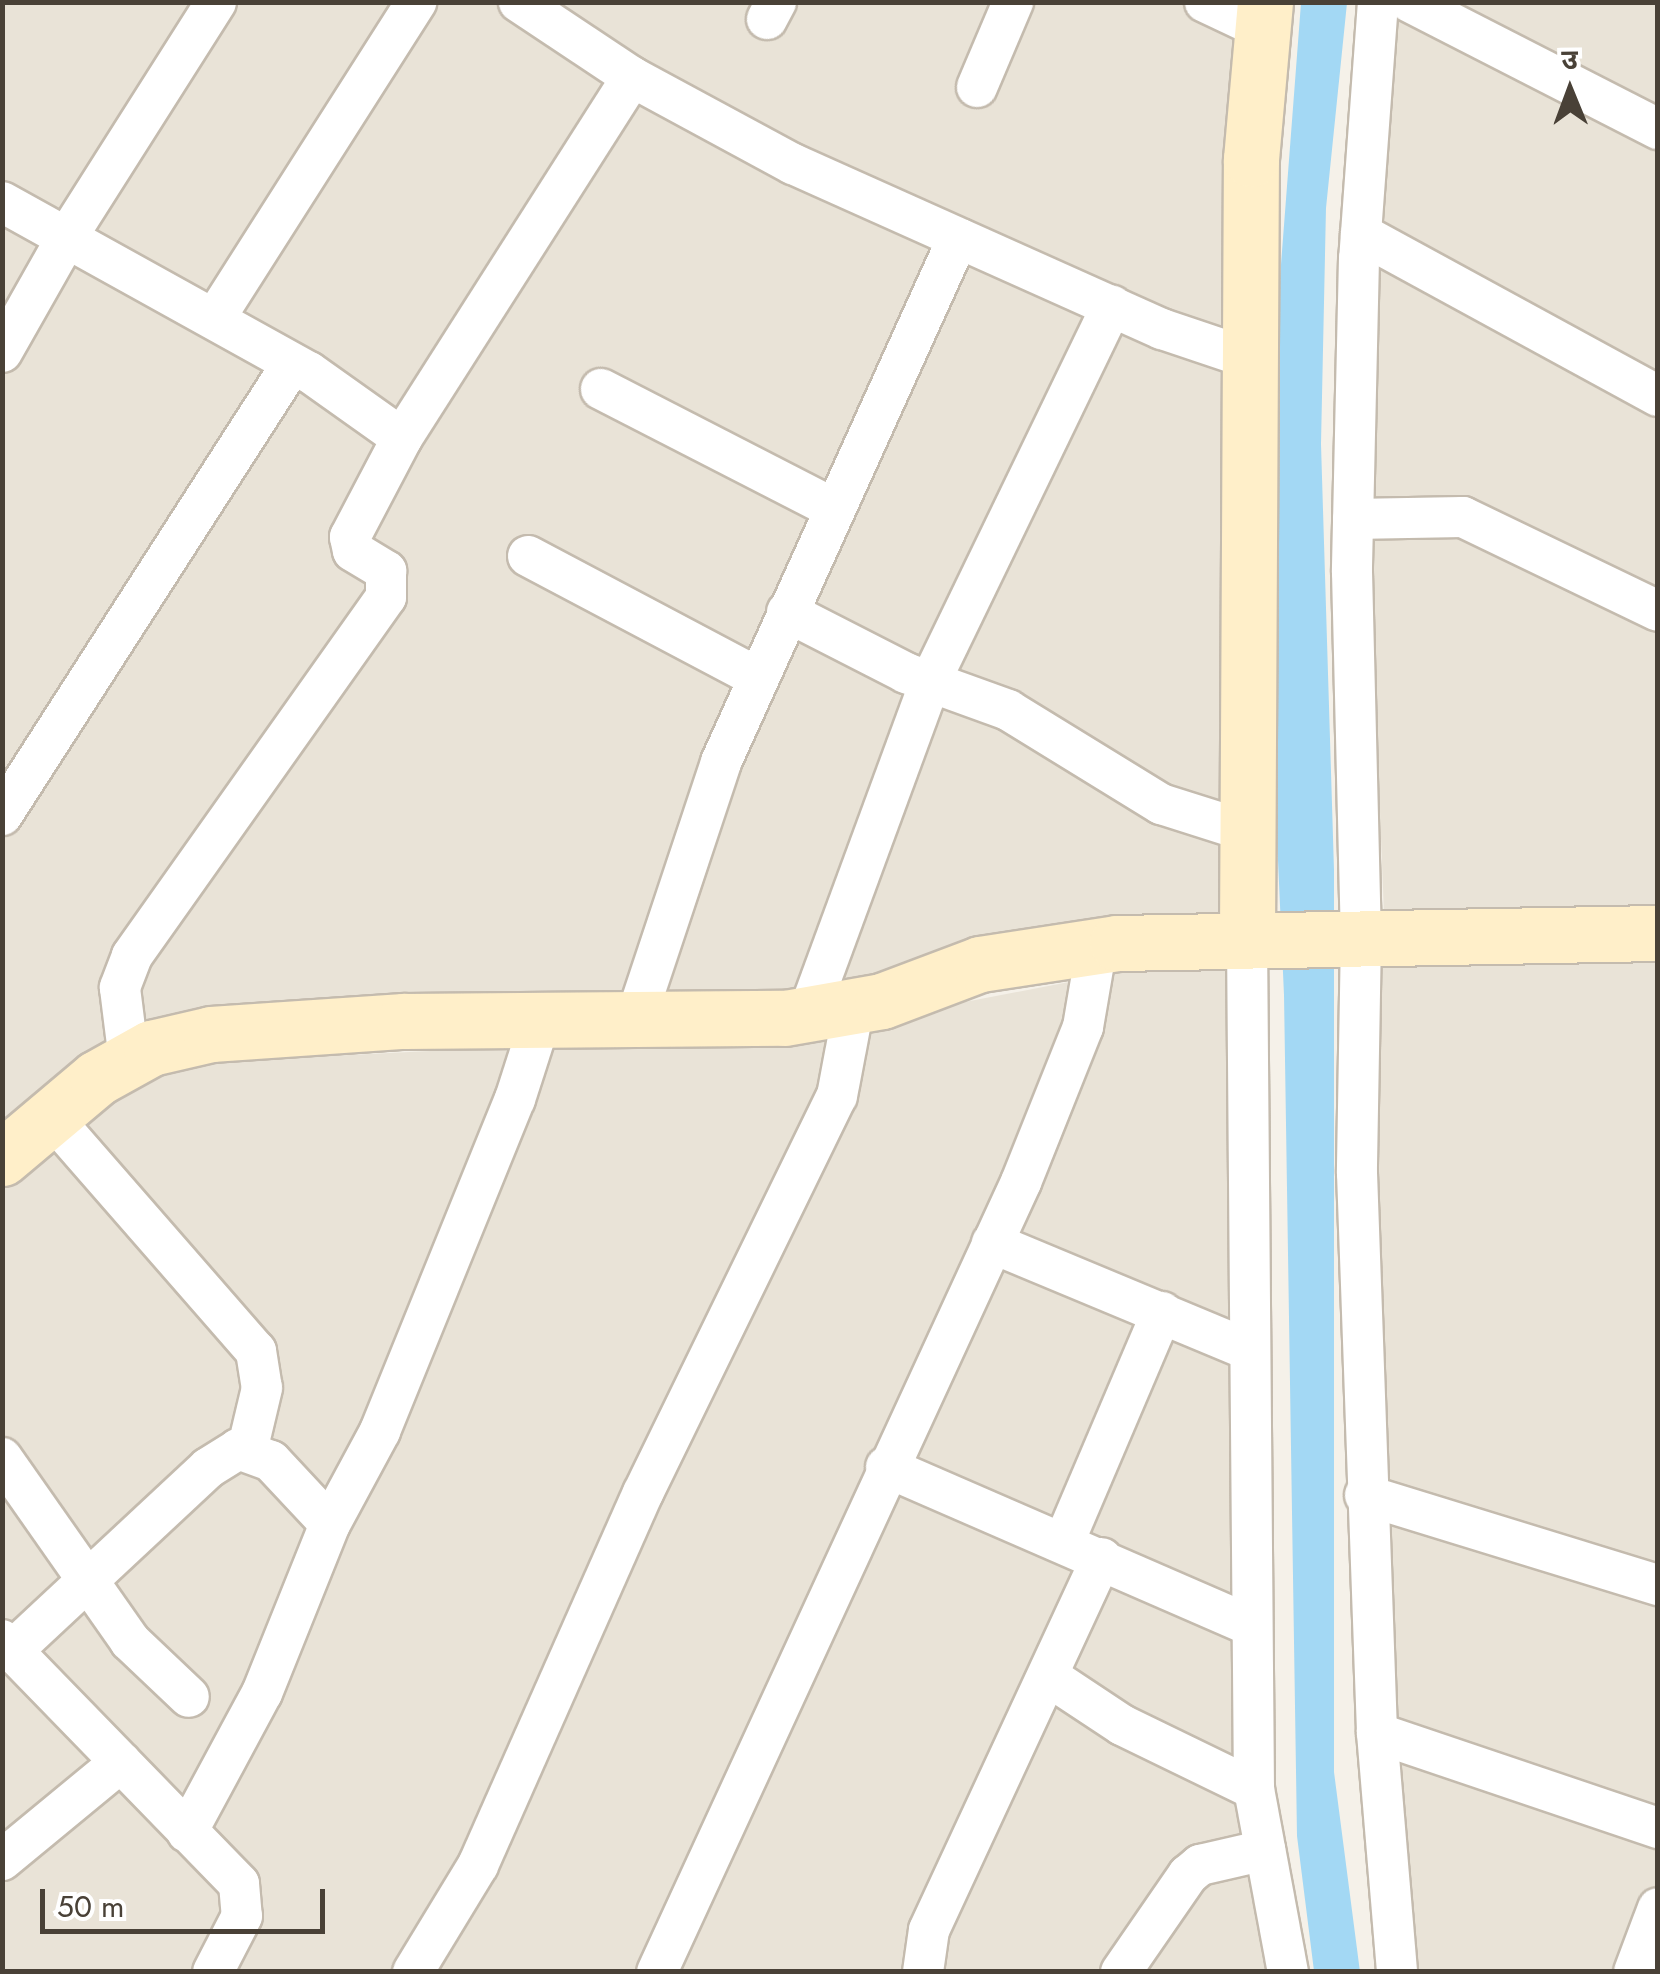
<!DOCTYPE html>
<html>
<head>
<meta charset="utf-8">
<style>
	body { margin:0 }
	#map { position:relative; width:1660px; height:1974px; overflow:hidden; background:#f5f1e9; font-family:Jost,"Noto Sans Devanagari",sans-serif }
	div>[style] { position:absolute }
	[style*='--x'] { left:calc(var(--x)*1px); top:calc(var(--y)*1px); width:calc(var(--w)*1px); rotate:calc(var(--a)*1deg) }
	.residential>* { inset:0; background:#e9e3d7 }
	.water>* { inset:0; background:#a3d8f4 }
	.roads { filter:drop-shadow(2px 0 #c4bbae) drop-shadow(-2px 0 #c4bbae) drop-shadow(0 2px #c4bbae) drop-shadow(0 -2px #c4bbae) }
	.street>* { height:40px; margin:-20px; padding:0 20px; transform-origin:20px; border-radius:20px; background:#fff }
	.secondary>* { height:55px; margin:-27.5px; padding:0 27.5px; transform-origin:27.5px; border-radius:27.5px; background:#ffefc9 }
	span { translate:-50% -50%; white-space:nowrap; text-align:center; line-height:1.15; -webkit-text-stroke:8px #fff; paint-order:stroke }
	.frame { position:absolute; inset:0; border:5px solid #494137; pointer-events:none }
	.north { position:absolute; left:1520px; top:40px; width:100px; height:100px; -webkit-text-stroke:8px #fff; paint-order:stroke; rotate:359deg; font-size:28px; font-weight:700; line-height:40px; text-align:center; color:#494137 }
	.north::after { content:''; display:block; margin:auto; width:35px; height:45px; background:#494137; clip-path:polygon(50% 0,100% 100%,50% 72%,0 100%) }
	.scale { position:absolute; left:40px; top:1889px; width:285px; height:45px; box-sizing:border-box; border:5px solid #494137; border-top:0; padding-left:12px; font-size:30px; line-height:35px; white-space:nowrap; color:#494137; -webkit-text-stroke:8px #fff; paint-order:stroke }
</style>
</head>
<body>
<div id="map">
	<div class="residential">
		<i style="clip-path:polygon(3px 3px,1253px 3px,1238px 913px,779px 996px,193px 1016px,3px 1137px)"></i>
		<i style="clip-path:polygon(1387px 3px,1657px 3px,1657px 916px,1384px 914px,1373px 634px,1361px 551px)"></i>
		<i style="clip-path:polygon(1657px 947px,1657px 1971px,1416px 1971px,1381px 1605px,1370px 1053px,1376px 955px)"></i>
		<i style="clip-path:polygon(1238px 962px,1280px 1971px,3px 1971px,2px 1180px,99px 1098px,152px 1073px,209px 1062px,809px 1032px,1152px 966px)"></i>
	</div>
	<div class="water">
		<i style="clip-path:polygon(1301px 3px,1347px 3px,1326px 208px,1321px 444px,1334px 870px,1334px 1772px,1360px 1972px,1314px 1971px,1297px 1836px,1284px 995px,1268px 636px,1273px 369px)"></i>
	</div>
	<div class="roads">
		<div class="street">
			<i style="--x:519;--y:2;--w:136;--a:33.6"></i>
			<i style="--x:632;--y:77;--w:183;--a:28.4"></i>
			<i style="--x:793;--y:164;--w:404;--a:24.1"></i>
			<i style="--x:1162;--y:329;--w:91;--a:18.6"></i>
			<i style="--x:1205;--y:2;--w:63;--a:25.3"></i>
			<i style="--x:1378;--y:2;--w:257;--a:94.2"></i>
			<i style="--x:1359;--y:258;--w:314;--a:91.3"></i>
			<i style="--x:1352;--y:572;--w:364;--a:88.6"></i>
			<i style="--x:1361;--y:936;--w:237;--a:91"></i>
			<i style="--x:1357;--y:1173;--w:560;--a:87.95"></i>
			<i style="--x:1377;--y:1733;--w:240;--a:85.2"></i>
			<i style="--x:1410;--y:2;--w:279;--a:27.1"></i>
			<i style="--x:767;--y:19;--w:19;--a:-62"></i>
			<i style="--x:977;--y:87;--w:92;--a:-67"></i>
			<i style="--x:2;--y:202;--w:351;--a:29"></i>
			<i style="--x:309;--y:372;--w:114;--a:35.4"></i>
			<i style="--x:402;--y:438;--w:112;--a:117.7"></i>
			<i style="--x:350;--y:537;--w:14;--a:78"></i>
			<i style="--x:353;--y:551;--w:39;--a:31"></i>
			<i style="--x:386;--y:571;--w:26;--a:90"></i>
			<i style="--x:386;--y:597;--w:440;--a:125.3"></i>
			<i style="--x:132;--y:956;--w:34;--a:111"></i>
			<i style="--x:120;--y:988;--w:73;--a:82.9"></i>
			<i style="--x:1361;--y:234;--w:338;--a:28.6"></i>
			<i style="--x:215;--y:318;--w:375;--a:-57.5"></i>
			<i style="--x:2;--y:352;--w:132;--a:-60.5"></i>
			<i style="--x:67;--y:237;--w:278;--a:-57.6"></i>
			<i style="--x:601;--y:389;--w:259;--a:27.2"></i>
			<i style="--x:402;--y:438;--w:428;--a:-57.5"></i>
			<i style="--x:1353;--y:519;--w:110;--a:-1"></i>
			<i style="--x:1463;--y:517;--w:216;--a:25.7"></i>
			<i style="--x:528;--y:556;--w:260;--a:27.9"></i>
			<i style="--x:787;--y:612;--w:134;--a:27.1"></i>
			<i style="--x:906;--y:673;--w:109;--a:19.9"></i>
			<i style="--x:1008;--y:710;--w:180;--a:31.6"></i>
			<i style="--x:1161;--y:804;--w:89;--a:17.6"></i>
			<i style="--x:2;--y:815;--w:536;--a:-57.26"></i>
			<i style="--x:1247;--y:938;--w:851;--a:89.53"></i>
			<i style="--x:1254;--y:1789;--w:186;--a:79.5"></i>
			<i style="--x:808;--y:1014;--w:354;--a:-69.8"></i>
			<i style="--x:930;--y:682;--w:418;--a:-64.2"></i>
			<i style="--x:636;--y:1018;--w:270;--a:-71.6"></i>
			<i style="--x:721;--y:762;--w:575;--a:-65.66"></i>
			<i style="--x:49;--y:1114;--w:315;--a:48.9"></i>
			<i style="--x:256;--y:1351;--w:37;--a:81"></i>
			<i style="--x:262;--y:1388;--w:65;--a:103.4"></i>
			<i style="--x:992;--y:1243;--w:276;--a:22.6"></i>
			<i style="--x:2;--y:1458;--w:223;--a:55"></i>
			<i style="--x:130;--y:1641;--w:81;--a:43.5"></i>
			<i style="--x:886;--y:1467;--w:398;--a:23.5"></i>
			<i style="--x:1365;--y:1495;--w:307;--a:17.1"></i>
			<i style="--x:1064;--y:1542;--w:250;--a:-66.9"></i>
			<i style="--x:2;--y:1640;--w:340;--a:45.8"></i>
			<i style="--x:239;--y:1884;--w:32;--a:85"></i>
			<i style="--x:242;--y:1916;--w:63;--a:117.4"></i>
			<i style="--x:13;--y:1650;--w:267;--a:-43"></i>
			<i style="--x:208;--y:1468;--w:36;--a:-32"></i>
			<i style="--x:238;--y:1449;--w:35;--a:20"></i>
			<i style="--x:271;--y:1461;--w:86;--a:46.9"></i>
			<i style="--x:1048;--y:1676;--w:89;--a:33.5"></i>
			<i style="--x:1122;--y:1725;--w:147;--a:25.9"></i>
			<i style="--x:1377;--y:1733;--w:297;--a:18.7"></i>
			<i style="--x:187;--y:1832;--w:158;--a:-61.7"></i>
			<i style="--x:262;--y:1693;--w:182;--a:-68.1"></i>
			<i style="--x:330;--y:1524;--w:106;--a:-61.7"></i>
			<i style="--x:380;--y:1431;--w:358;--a:-67.9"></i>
			<i style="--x:515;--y:1099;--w:85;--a:-72.2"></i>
			<i style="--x:2;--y:1860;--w:154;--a:-39.5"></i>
			<i style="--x:413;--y:1972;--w:125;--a:-58.7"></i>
			<i style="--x:478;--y:1865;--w:407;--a:-66.1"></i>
			<i style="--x:643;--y:1493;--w:442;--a:-64"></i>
			<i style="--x:837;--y:1096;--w:92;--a:-79.3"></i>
			<i style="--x:657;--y:1972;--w:870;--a:-65.26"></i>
			<i style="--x:1021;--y:1182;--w:167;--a:-68.2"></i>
			<i style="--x:1083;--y:1027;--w:83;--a:-80.3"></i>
			<i style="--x:923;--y:1972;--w:42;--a:-81.9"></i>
			<i style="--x:929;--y:1930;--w:410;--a:-65.1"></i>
			<i style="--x:1121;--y:1972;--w:118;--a:-55.4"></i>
			<i style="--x:1188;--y:1875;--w:16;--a:-40"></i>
			<i style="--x:1200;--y:1865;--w:67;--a:-13"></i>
			<i style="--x:1634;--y:1972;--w:68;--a:-69.4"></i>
		</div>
		<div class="secondary">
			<i style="--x:1247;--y:938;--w:779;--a:-89.71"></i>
			<i style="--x:1251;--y:159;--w:158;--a:-84.9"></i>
			<i style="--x:2;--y:1158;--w:124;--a:-40.1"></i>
			<i style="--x:97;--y:1078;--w:62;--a:-29.1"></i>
			<i style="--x:151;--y:1048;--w:62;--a:-13.1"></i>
			<i style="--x:211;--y:1034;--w:193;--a:-3.9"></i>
			<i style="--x:404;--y:1021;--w:381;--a:-0.5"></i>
			<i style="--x:785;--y:1018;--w:98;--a:-9.9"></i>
			<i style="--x:882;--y:1001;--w:105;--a:-20.7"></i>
			<i style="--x:980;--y:964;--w:139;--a:-8.7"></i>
			<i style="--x:1117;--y:943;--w:541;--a:-1.06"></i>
		</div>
	</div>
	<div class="frame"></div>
	<div class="north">उ</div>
	<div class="scale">50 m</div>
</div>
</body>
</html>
